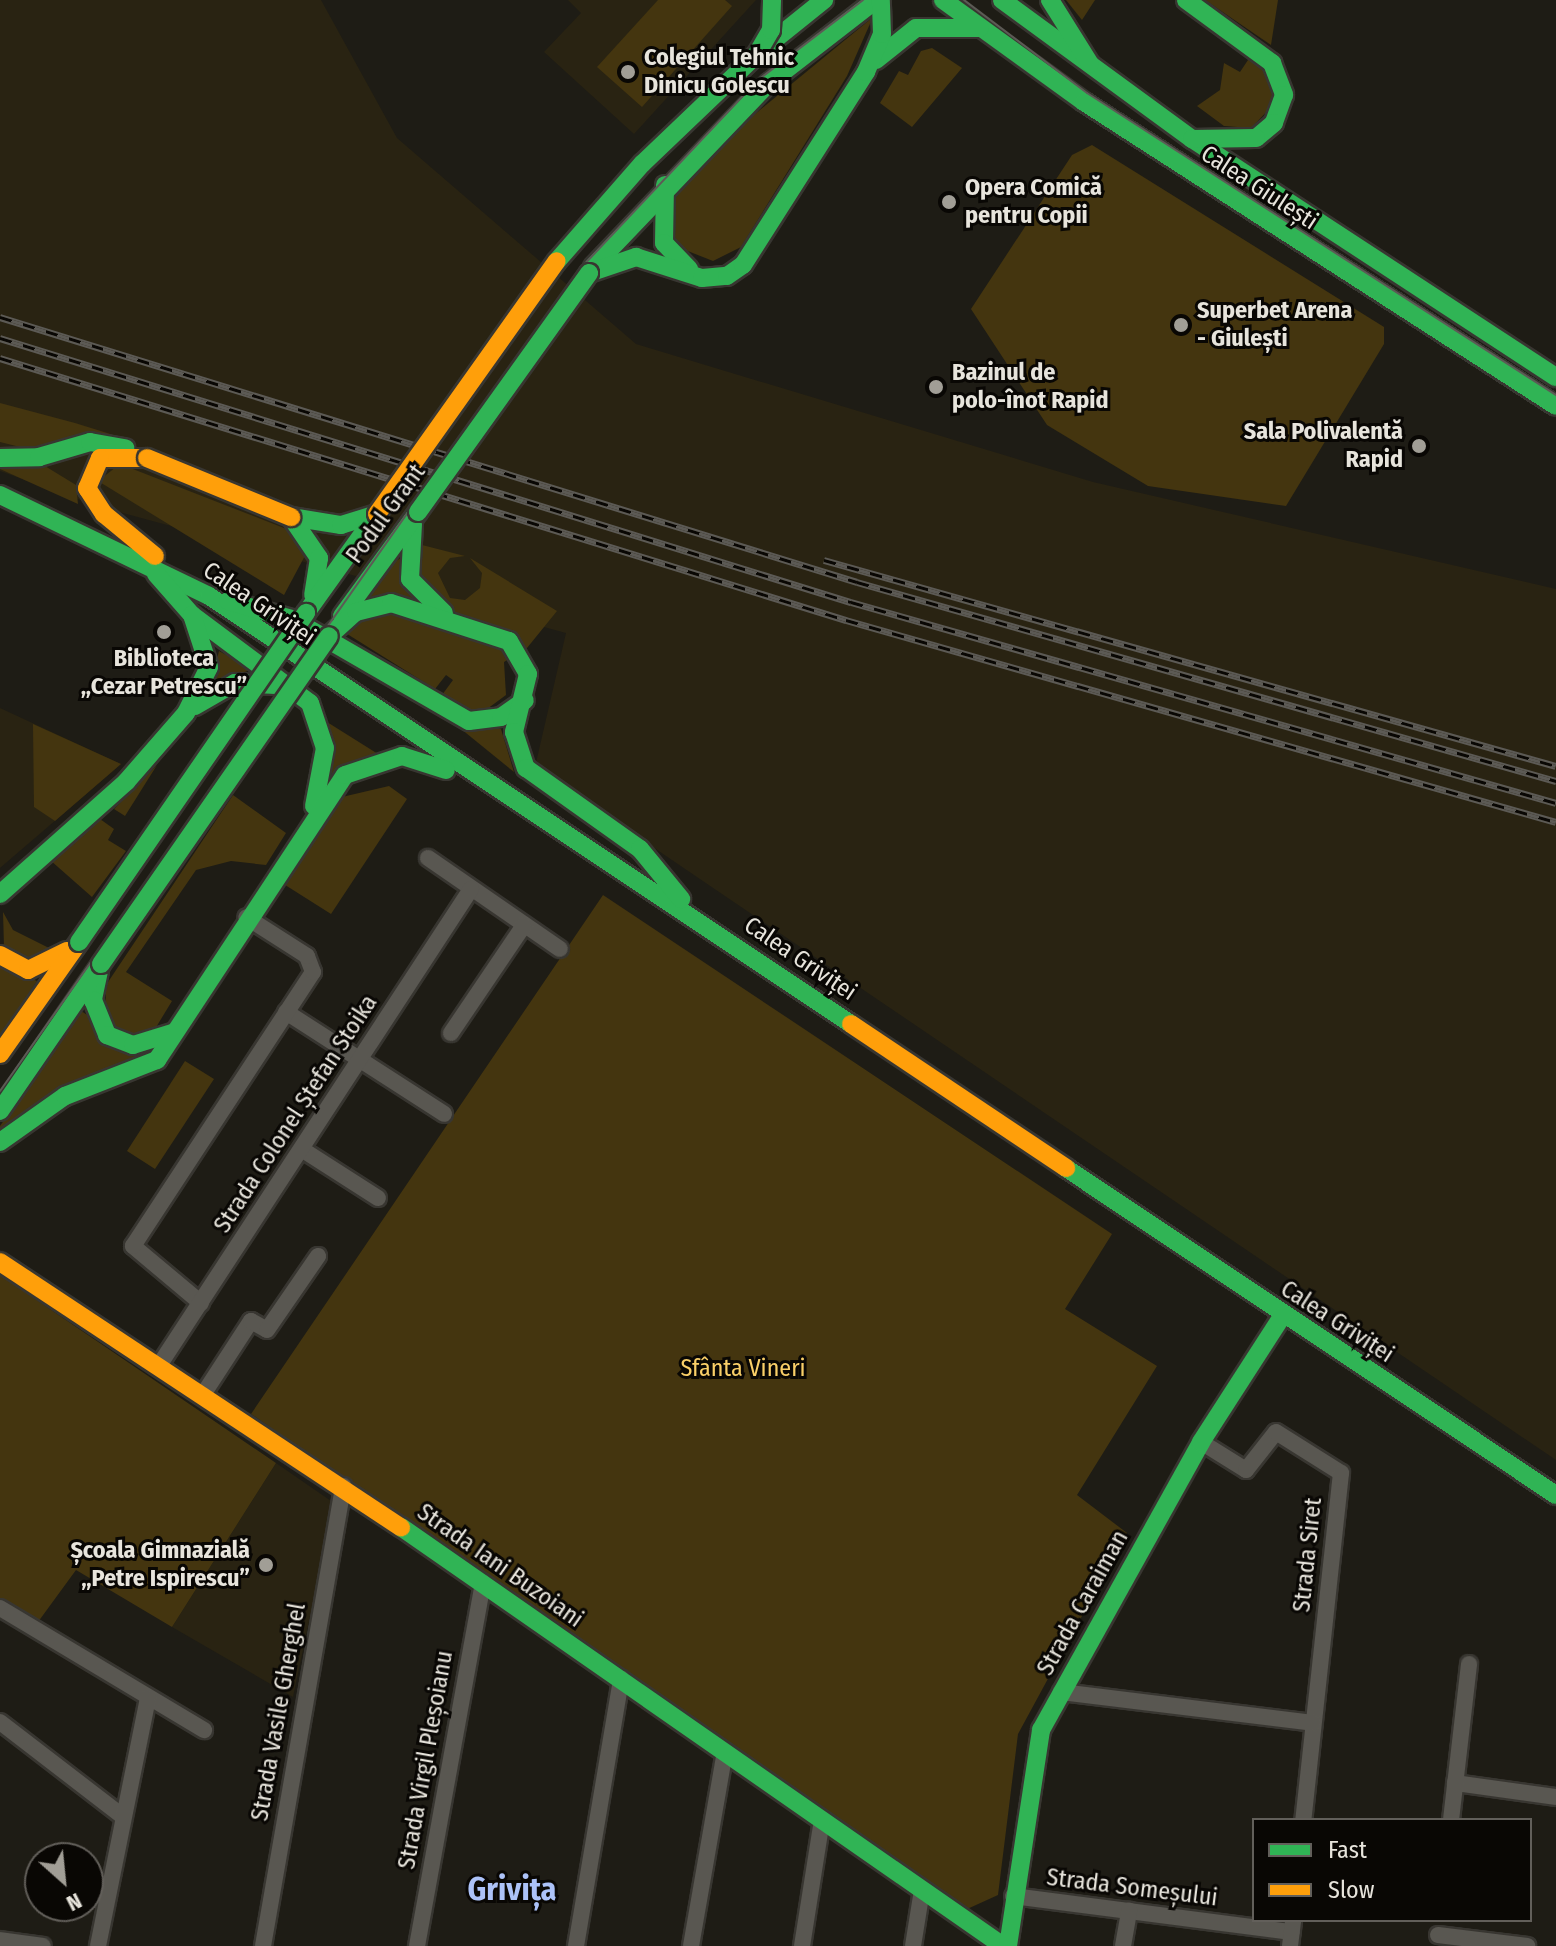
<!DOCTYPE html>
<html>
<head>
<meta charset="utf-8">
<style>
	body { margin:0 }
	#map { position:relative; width:1556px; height:1946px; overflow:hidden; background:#1e1c15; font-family:"Fira Sans Condensed",sans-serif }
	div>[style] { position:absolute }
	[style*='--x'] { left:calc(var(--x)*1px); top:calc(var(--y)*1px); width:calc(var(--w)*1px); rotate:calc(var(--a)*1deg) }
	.built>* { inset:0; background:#292312 }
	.green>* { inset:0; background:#44350f }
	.roads { filter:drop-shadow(2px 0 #383631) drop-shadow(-2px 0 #383631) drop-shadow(0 2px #383631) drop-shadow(0 -2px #383631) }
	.street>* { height:16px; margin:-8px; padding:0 8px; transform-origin:8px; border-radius:8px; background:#595751 }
	.fast>* { height:18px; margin:-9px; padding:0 9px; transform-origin:9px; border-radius:9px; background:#30b455 }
	.slow>* { height:18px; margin:-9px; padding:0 9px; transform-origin:9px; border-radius:9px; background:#ff9f0a }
	.tram>* { height:2px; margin:-1px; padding:0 1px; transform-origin:1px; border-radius:1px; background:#5c5a55 }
	.rail>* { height:7px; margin-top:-3.5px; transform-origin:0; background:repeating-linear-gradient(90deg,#090704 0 12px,#5c5a55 0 24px); box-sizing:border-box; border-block:2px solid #5c5a55 }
	.bridges { filter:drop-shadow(2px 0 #383631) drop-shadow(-2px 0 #383631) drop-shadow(0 2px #383631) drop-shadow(0 -2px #383631) }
	.fast-bridge>* { height:18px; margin:-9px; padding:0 9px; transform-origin:9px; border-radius:9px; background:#30b455 }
	.slow-bridge>* { height:18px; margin:-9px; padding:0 9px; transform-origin:9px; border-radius:9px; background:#ff9f0a }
	.dots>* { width:22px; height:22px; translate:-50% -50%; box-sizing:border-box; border:4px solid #090704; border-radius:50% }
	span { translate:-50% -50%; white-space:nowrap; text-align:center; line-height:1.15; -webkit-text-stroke:6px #090704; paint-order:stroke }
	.poi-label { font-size:24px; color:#e7e4dc; font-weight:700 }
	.left { translate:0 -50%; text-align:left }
	.right { translate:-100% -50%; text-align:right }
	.street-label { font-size:24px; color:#e7e4dc }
	.park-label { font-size:24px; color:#f9cf68 }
	.district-label { font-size:32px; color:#acc2f8; font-weight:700 }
	.legend { position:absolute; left:1252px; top:1818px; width:280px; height:104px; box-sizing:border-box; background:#090704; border:2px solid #625f5a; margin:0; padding:10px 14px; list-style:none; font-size:24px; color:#e7e4dc }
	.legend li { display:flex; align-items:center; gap:16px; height:40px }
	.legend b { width:40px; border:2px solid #625f5a }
	.north { position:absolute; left:24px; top:1842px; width:80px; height:80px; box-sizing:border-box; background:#090704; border:2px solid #625f5a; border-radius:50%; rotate:153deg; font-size:22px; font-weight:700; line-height:32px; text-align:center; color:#e7e4dc }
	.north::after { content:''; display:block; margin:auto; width:28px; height:36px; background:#a19e96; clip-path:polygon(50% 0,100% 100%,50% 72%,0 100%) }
</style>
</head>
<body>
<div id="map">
	<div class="built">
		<i style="clip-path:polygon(0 0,321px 0,397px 138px,636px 344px,1093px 482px,1556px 589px,1556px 1460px,535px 767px,566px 633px,97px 506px,0 471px)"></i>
		<i style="clip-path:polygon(568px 0,756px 0,634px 134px,544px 52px,581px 13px)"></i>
		<i style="clip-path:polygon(0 708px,121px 764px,0 868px)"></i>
		<i style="clip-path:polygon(276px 1463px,334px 1503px,293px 1697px,172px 1627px)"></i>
	</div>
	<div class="green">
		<i style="clip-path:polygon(658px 0,725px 0,732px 6px,642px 107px,597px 67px)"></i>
		<i style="clip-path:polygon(1066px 0,1095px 0,1082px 20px)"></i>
		<i style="clip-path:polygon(1205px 0,1278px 0,1271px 45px)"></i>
		<i style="clip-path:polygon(873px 17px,847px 76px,741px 247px,713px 261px,675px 246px,675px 195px,755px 114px)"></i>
		<i style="clip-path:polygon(932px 48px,962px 68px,912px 127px,880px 103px,899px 71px,908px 75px,921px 51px)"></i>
		<i style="clip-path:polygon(1252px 54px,1263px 62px,1275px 103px,1251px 128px,1224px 126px,1197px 106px,1220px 90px,1224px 63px,1240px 72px)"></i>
		<i style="clip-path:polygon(1092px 145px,1384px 327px,1384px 344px,1286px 506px,1148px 486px,1047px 425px,971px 309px,1072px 155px)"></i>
		<i style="clip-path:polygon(0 403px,75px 423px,120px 437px,36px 451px,0 442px)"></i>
		<i style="clip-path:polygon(40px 463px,76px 485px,78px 504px,0 469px)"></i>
		<i style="clip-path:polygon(120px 464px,289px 530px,308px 550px,284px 595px,98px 481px)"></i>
		<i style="clip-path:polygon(422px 545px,465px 556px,450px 558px,438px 573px,450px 598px,465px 600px,480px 588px,482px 573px,470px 558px,557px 611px,527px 648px,504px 662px,506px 695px,479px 715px,442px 695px,453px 680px,446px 675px,435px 689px,344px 632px,391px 564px)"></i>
		<i style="clip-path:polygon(219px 651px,253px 669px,211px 684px)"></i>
		<i style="clip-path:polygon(450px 720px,501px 729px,514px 772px)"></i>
		<i style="clip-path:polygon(327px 722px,378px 754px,332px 780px)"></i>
		<i style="clip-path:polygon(33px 724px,121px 764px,55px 821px,34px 807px)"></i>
		<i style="clip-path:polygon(157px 765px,125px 816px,114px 809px)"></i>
		<i style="clip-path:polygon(389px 786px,407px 799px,331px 914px,282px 883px,342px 797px)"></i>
		<i style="clip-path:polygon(233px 795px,286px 833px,266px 865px,231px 861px,196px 870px,126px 972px,172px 1001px,155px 1029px,141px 1038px,105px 1023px,106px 985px)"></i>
		<i style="clip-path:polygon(100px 819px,114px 829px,108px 840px,126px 851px,92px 897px,50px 860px)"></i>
		<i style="clip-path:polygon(603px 895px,1112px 1234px,1065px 1309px,1157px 1366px,1077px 1495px,1127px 1533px,1018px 1734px,998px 1895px,965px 1910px,251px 1414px)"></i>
		<i style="clip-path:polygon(3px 912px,13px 930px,53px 950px,34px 962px,4px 947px)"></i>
		<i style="clip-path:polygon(0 966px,37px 981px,0 1038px)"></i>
		<i style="clip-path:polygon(81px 1011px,147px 1052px,0 1132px,0 1126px)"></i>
		<i style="clip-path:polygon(185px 1061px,214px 1079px,155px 1169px,127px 1151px)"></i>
		<i style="clip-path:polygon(0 1275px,276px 1463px,172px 1627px,76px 1570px,38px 1622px,0 1602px)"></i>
	</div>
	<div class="roads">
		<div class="street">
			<i style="--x:428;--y:858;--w:160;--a:34.6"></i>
			<i style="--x:286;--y:1012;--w:188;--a:32.8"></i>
			<i style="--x:451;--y:1033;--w:130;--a:-55.9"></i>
			<i style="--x:303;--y:1150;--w:89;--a:32.6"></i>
			<i style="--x:201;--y:1303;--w:89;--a:-140"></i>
			<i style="--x:133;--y:1246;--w:328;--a:-56.7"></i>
			<i style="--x:313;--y:972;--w:17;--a:-111"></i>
			<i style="--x:307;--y:956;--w:72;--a:-147.4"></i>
			<i style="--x:160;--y:1364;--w:568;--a:-56.79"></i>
			<i style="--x:204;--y:1393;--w:86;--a:-56.9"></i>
			<i style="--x:251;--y:1321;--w:18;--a:29"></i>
			<i style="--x:267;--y:1330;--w:90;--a:-55.4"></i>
			<i style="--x:1201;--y:1442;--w:53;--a:31.9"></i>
			<i style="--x:1246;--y:1470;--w:48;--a:-51.7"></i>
			<i style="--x:1276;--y:1432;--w:77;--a:32.2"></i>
			<i style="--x:1341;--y:1473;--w:349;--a:96.2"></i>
			<i style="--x:0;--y:1608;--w:238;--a:30.9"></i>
			<i style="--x:1061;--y:1692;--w:254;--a:7"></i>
			<i style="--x:0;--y:1722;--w:154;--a:37.6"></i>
			<i style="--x:1455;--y:1783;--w:102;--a:7.9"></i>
			<i style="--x:1451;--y:1820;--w:157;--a:-83.4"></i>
			<i style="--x:1013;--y:1896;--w:281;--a:7.4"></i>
			<i style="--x:1438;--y:1935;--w:90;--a:7"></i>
			<i style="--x:0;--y:1940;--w:43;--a:7.9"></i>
			<i style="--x:98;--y:1946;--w:253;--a:-78.6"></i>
			<i style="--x:263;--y:1946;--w:467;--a:-80.1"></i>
			<i style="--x:417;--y:1946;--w:369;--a:-79.7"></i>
			<i style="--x:576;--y:1946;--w:271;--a:-80.4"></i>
			<i style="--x:691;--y:1946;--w:197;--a:-80.1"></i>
			<i style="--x:802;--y:1946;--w:128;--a:-81"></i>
			<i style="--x:913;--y:1946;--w:57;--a:-80.9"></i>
			<i style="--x:1123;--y:1946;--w:36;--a:-80"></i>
			<i style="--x:1290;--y:1946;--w:26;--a:-83"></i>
		</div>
		<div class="fast">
			<i style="--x:943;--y:0;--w:174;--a:35.9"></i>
			<i style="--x:1084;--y:102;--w:561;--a:32.78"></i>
			<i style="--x:1002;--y:0;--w:235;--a:36.2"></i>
			<i style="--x:1192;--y:139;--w:435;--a:33.2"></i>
			<i style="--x:1050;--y:0;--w:75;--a:58"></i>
			<i style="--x:1186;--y:0;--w:107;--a:36.2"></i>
			<i style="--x:1272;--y:63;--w:34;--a:69"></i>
			<i style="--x:1284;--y:95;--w:30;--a:110"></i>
			<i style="--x:1274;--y:123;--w:23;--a:140"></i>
			<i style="--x:1256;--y:138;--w:64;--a:179.1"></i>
			<i style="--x:758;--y:53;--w:85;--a:-38.8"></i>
			<i style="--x:876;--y:60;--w:51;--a:-38.7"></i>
			<i style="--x:916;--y:28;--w:64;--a:0"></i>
			<i style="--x:665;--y:185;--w:58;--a:91"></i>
			<i style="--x:664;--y:243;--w:36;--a:46"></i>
			<i style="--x:593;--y:267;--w:255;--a:-46.3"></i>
			<i style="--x:769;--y:83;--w:135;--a:-37.8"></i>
			<i style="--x:589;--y:273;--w:50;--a:-18.8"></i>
			<i style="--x:636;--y:257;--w:69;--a:17.7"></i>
			<i style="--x:702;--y:278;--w:25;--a:-5"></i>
			<i style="--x:727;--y:276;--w:19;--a:-35"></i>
			<i style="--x:743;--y:265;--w:229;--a:-57.5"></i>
			<i style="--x:866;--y:72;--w:41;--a:-67.2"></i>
			<i style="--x:882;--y:34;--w:34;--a:-92"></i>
			<i style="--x:0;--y:458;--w:39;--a:-1"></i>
			<i style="--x:39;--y:457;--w:53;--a:-16.4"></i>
			<i style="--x:90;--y:442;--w:36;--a:10"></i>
			<i style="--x:0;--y:495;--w:232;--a:25.8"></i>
			<i style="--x:209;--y:596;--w:772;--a:33.69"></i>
			<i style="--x:291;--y:517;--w:50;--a:55.7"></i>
			<i style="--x:319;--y:558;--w:37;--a:99"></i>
			<i style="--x:291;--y:517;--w:51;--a:9.1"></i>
			<i style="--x:341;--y:525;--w:38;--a:-17"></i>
			<i style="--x:413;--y:524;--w:55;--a:93.1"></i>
			<i style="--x:410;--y:579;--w:48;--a:45"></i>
			<i style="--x:156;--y:574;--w:55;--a:48.7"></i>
			<i style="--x:192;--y:615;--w:147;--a:36.7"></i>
			<i style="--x:310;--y:703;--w:47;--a:71.6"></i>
			<i style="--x:325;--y:748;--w:59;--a:100.7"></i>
			<i style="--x:228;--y:601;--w:66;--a:15.7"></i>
			<i style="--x:292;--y:619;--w:204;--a:30"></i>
			<i style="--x:469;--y:721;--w:32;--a:-7"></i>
			<i style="--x:501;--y:717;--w:29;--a:-35"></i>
			<i style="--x:306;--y:613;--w:122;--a:-54.4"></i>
			<i style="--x:342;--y:616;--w:129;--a:-53.8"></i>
			<i style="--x:329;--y:636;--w:36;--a:-42"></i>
			<i style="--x:356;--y:612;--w:36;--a:-14"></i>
			<i style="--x:391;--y:603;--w:124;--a:17.9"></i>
			<i style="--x:509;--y:641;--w:38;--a:60"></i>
			<i style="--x:528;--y:674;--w:60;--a:103.6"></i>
			<i style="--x:514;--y:732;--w:38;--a:72"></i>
			<i style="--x:526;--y:768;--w:140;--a:35.4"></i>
			<i style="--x:640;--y:849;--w:65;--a:50.6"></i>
			<i style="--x:195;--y:706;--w:46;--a:-29.9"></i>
			<i style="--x:235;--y:683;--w:41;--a:2.8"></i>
			<i style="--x:0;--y:894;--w:169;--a:-41.6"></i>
			<i style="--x:126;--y:782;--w:91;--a:-49"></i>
			<i style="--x:186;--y:713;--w:51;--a:-63.4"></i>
			<i style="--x:209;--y:667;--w:55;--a:-108.1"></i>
			<i style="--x:99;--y:971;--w:30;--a:102"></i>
			<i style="--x:93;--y:1000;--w:38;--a:68"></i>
			<i style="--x:107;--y:1035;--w:28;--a:21"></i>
			<i style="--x:133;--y:1045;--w:44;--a:-17.2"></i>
			<i style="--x:0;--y:1111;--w:178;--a:-55.5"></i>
			<i style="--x:0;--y:1142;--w:80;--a:-35.3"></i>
			<i style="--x:65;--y:1096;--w:99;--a:-21.4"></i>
			<i style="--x:157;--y:1060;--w:341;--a:-56.6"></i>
			<i style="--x:345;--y:775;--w:60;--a:-18.4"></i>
			<i style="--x:402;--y:756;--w:46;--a:17.7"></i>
			<i style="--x:1066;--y:1168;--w:589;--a:33.72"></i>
			<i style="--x:401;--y:1527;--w:733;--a:34.84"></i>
			<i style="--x:1008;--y:1946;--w:219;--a:-81.3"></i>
			<i style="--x:1041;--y:1730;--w:329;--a:-60.9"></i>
			<i style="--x:1201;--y:1442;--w:151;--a:-57.2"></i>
		</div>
		<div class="slow">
			<i style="--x:147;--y:458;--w:47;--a:180"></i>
			<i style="--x:100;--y:458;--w:33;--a:113"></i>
			<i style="--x:87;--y:488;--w:31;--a:57"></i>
			<i style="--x:104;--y:514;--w:66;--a:39.5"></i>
			<i style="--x:0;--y:955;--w:32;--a:28"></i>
			<i style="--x:28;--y:970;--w:43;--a:-26"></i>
			<i style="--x:851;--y:1024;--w:259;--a:33.8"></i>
			<i style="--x:0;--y:1054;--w:137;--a:-54.8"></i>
			<i style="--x:0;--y:1262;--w:481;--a:33.5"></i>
		</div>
	</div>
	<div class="tram">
		<i style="--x:964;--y:0;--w:154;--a:37.1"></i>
		<i style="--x:1087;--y:93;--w:558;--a:32.78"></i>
		<i style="--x:0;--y:1091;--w:1003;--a:-54.82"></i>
		<i style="--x:578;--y:271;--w:262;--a:-46.7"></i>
		<i style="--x:758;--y:80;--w:132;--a:-37.3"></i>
	</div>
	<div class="rail">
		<i style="--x:0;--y:317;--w:897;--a:17.18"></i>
		<i style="--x:857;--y:582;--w:727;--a:15.89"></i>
		<i style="--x:0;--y:338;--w:891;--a:17.24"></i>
		<i style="--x:851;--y:602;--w:733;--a:15.91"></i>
		<i style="--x:0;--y:358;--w:886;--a:17.21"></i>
		<i style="--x:846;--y:620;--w:738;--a:15.88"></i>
		<i style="--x:824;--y:560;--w:760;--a:15.72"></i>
	</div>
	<div class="bridges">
		<div class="fast-bridge">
			<i style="--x:557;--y:261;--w:129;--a:-48.8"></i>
			<i style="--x:642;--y:164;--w:159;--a:-43.7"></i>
			<i style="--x:757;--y:54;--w:28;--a:-60"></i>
			<i style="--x:771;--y:30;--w:30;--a:-88"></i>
			<i style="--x:418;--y:512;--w:294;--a:-54.4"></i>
			<i style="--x:79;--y:942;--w:400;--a:-55.4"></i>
			<i style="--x:101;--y:964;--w:399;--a:-55.2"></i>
		</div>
		<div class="slow-bridge">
			<i style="--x:147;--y:458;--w:156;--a:22.3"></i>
			<i style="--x:377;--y:514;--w:310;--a:-54.6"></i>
		</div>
	</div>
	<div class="dots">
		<i style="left:628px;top:72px;background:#a19e96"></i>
		<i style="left:949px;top:202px;background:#a19e96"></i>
		<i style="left:1181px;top:325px;background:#a19e96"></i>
		<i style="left:936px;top:387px;background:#a19e96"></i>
		<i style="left:1419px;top:446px;background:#a19e96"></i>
		<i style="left:164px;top:632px;background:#a19e96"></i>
		<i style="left:266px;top:1565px;background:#a19e96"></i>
	</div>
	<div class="poi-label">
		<span class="left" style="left:644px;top:72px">Colegiul Tehnic<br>Dinicu Golescu</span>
		<span class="left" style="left:965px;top:202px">Opera Comică<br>pentru Copii</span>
		<span class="left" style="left:1197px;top:325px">Superbet Arena<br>- Giulești</span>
		<span class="left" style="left:952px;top:387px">Bazinul de<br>polo-înot Rapid</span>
		<span class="right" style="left:1403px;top:446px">Sala Polivalentă<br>Rapid</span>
		<span style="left:164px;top:673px">Biblioteca<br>„Cezar Petrescu”</span>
		<span class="right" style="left:250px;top:1565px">Școala Gimnazială<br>„Petre Ispirescu”</span>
	</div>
	<div class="street-label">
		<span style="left:1259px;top:188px;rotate:33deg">Calea Giulești</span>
		<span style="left:386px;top:514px;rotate:-54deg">Podul Grant</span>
		<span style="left:259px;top:604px;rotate:34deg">Calea Griviței</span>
		<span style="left:800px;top:959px;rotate:34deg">Calea Griviței</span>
		<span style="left:296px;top:1114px;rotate:-57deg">Strada Colonel Ștefan Stoika</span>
		<span style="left:1337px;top:1322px;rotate:33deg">Calea Griviței</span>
		<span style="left:1308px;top:1555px;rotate:-84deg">Strada Siret</span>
		<span style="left:500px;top:1566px;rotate:35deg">Strada Iani Buzoiani</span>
		<span style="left:1083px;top:1603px;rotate:-61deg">Strada Caraiman</span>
		<span style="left:279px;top:1712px;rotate:-80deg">Strada Vasile Gherghel</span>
		<span style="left:426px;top:1760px;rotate:-80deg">Strada Virgil Pleșoianu</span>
		<span style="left:1132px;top:1888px;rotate:7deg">Strada Someșului</span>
	</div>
	<div class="park-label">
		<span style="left:743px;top:1369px">Sfânta Vineri</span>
	</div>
	<div class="district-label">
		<span style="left:512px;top:1889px">Grivița</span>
	</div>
	<ul class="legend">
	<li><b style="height:10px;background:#30b455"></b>Fast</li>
	<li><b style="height:10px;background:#ff9f0a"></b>Slow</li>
	</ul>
	<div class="north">N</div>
</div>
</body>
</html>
